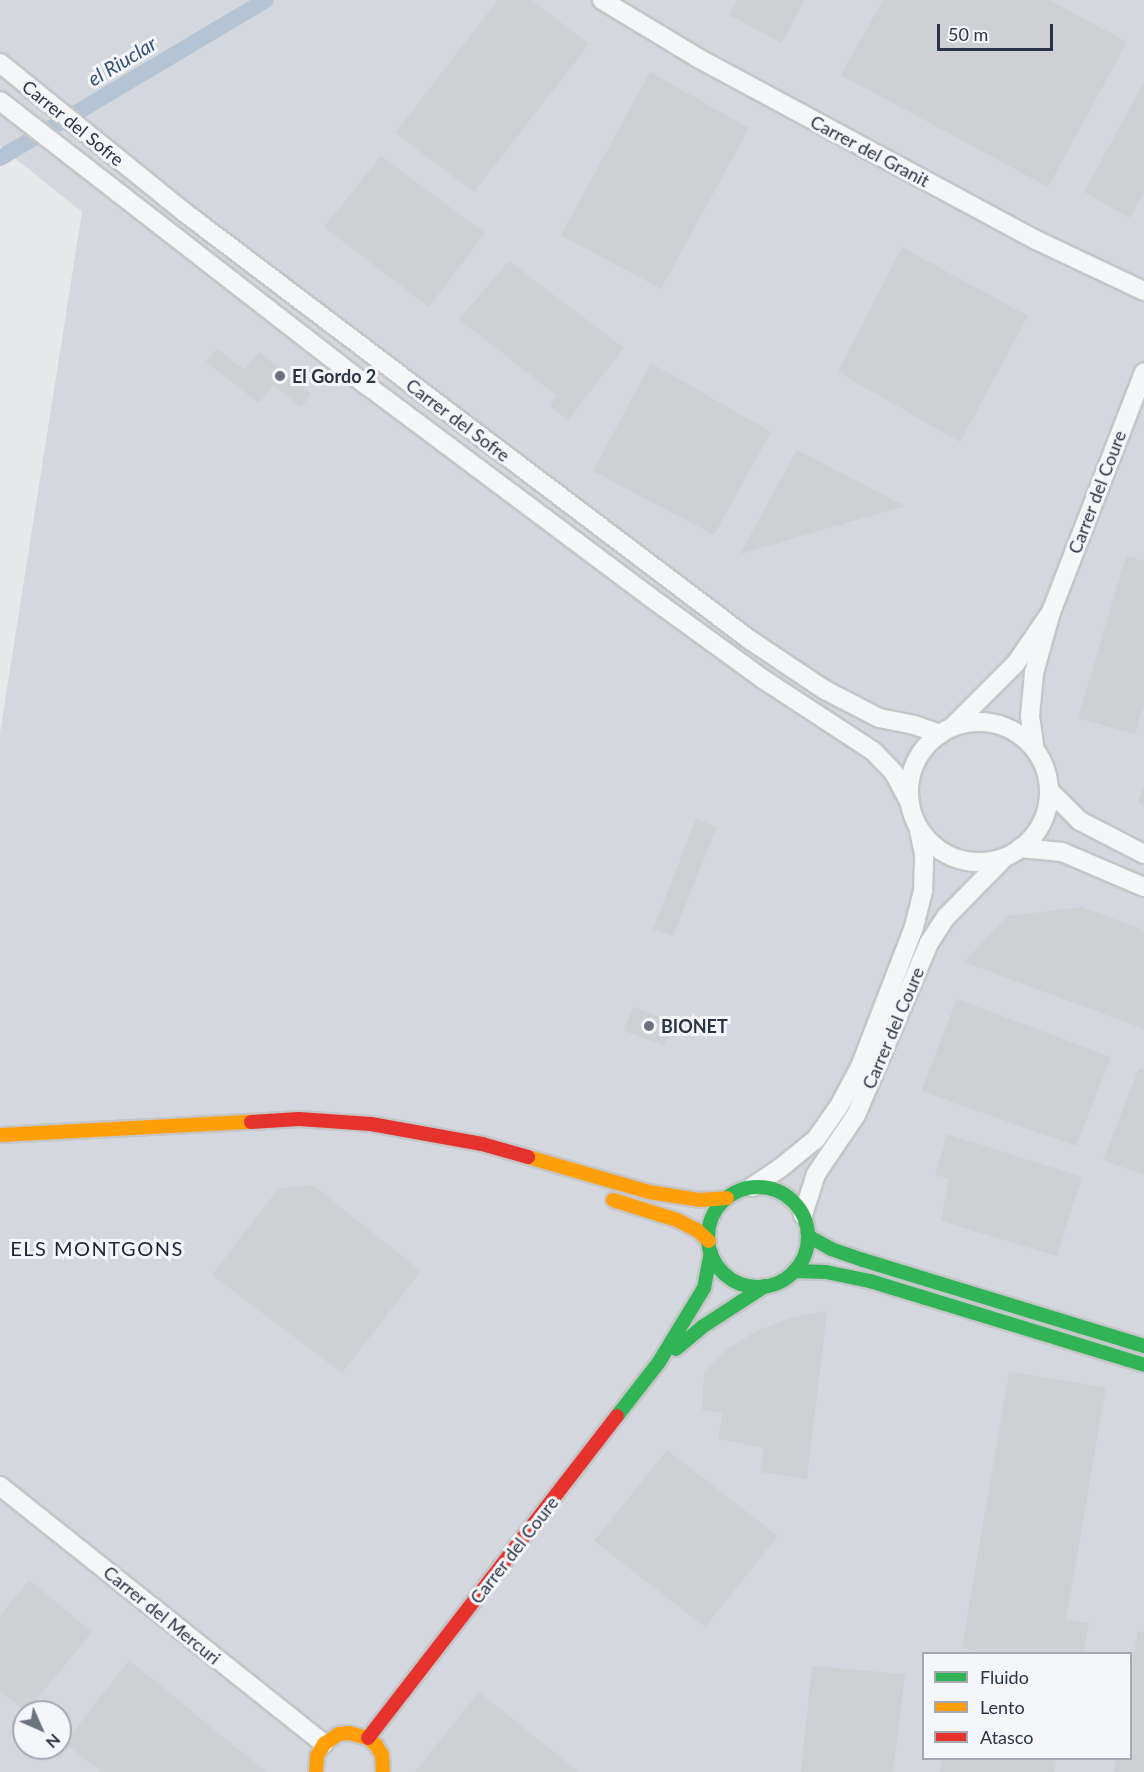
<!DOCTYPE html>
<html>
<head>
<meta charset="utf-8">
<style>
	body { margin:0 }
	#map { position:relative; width:1144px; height:1772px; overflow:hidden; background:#e6e8ea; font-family:Lato,sans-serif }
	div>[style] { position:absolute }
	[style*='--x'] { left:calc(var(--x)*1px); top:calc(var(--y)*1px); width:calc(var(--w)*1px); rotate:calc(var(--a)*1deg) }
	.built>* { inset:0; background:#d4d7dd }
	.canal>* { height:16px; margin:-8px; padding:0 8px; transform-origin:8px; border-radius:8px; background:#b4c4d5 }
	.building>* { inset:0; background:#ced0d3 }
	.roads { filter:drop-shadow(2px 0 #c4c6c8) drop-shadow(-2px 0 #c4c6c8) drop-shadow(0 2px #c4c6c8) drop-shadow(0 -2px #c4c6c8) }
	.street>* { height:18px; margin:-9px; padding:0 9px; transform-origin:9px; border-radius:9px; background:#f5f6f7 }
	.street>.ring { margin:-9px; padding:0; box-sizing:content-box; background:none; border:18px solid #f5f6f7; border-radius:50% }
	.fast>* { height:14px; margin:-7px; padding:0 7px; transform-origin:7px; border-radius:7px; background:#30b455 }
	.fast>.ring { margin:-7px; padding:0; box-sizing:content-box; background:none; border:14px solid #30b455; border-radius:50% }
	.slow>* { height:14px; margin:-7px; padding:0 7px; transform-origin:7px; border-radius:7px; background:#ff9f0a }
	.jam>* { height:14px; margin:-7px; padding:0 7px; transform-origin:7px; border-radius:7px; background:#e5322d }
	.dots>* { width:16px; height:16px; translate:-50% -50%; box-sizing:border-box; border:3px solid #f4f6f9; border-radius:50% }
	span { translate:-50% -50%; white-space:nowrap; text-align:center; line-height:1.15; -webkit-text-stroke:6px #f4f6f9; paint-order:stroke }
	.street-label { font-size:18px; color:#2b3445 }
	.poi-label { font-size:18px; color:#2b3445; font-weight:700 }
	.left { translate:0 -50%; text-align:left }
	.water-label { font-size:20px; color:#34527a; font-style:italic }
	.neighbourhood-label { font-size:20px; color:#1d2536; letter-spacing:1.5px }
	.legend { position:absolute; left:922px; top:1652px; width:210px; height:108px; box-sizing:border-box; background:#f4f6f9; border:2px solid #a4a8b1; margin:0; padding:8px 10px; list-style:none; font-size:18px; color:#2b3445 }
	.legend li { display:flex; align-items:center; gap:12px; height:30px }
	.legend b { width:30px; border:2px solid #a4a8b1 }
	.north { position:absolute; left:12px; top:1700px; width:60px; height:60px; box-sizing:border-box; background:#f4f6f9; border:2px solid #a4a8b1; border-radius:50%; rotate:135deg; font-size:16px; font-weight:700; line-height:24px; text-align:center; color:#2b3445 }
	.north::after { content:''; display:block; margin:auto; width:21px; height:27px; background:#6c737f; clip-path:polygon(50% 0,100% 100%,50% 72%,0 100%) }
	.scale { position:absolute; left:937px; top:24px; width:116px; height:27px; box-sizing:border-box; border:3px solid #2b3445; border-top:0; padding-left:8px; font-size:18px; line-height:21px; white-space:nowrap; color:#2b3445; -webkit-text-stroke:4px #f4f6f9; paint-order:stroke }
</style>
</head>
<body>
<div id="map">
	<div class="built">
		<i style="clip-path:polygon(evenodd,0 0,1144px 0,1144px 1772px,0 1772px,0 733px,82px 212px,0 146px,0 0,924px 1654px,1130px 1654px,1130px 1758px,924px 1758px,924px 1654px,0 0,24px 1712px,60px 1712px,60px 1748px,24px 1748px,24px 1712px)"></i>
	</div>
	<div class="canal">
		<i style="--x:0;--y:158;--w:309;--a:-30.7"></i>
	</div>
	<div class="building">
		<i style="clip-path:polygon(498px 0,532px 0,589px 44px,474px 192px,395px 133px)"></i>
		<i style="clip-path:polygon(737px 0,804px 0,782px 43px,729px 15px)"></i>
		<i style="clip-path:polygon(883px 0,1049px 0,1127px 42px,1048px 187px,841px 75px)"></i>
		<i style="clip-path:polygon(650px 72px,749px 128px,661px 289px,561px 235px)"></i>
		<i style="clip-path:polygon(1144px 82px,1144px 192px,1130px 218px,1084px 192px)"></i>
		<i style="clip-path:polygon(381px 156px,485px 233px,429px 307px,324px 227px)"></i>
		<i style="clip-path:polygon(902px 247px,1028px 316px,960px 442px,838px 372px)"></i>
		<i style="clip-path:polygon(509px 261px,624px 348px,568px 420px,550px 406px,557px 396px,459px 319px)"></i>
		<i style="clip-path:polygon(217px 348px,244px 370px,259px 352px,311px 394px,301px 407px,273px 385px,259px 403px,206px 362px)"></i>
		<i style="clip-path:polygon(651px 363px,771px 432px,714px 535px,593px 471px)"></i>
		<i style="clip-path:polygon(797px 450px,905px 506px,740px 554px)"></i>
		<i style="clip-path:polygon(1126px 556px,1144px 561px,1144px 704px,1135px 734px,1078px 718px)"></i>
		<i style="clip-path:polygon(1144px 785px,1144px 806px,1138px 803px)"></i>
		<i style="clip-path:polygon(696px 819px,717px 827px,673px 936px,653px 929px)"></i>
		<i style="clip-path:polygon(1082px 907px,1144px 930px,1144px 1029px,964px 962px,1007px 916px)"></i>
		<i style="clip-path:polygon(957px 999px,1111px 1057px,1076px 1146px,921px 1091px)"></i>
		<i style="clip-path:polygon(633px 1007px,673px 1022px,664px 1045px,624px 1031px)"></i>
		<i style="clip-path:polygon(1139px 1068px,1144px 1070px,1144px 1175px,1103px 1160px)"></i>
		<i style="clip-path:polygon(947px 1134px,1082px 1177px,1057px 1256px,941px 1221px,949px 1179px,935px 1175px)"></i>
		<i style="clip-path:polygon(313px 1185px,421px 1271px,342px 1373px,212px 1275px,278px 1189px)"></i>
		<i style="clip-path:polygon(827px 1311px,807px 1479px,760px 1472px,764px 1448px,718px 1439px,723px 1413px,702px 1410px,704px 1372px,726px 1350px,756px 1331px,790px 1318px)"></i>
		<i style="clip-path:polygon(1009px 1372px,1106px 1387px,1066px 1620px,1089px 1623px,1083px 1654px,991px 1654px,962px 1648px)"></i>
		<i style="clip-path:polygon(667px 1450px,778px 1536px,705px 1627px,594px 1541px)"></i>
		<i style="clip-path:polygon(29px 1580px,92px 1632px,26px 1712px,0 1691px,0 1616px)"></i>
		<i style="clip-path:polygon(1138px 1631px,1144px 1632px,1144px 1772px,1114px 1772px,1116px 1758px,1130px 1758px,1130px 1674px)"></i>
		<i style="clip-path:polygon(129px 1660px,266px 1772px,102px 1772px,65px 1743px)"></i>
		<i style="clip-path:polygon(812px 1666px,905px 1674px,893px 1772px,801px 1772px)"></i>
		<i style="clip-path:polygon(479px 1692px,579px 1772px,415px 1772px)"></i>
		<i style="clip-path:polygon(942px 1758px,1056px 1758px,1054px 1772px,940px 1772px)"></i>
	</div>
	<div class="roads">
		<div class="street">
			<i style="--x:602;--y:0;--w:112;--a:31.1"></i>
			<i style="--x:698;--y:58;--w:384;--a:28.3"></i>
			<i style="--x:1036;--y:240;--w:119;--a:25.3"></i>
			<i style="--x:0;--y:63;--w:237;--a:39"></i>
			<i style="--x:184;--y:212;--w:710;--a:37.1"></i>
			<i style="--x:750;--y:640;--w:90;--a:33.7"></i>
			<i style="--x:825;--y:690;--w:61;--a:27.4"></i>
			<i style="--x:879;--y:718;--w:36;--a:11"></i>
			<i style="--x:914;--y:725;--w:28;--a:19"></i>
			<i style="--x:0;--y:101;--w:465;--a:37.8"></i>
			<i style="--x:368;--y:386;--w:352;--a:36.8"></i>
			<i style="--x:650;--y:597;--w:140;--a:36"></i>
			<i style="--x:763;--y:679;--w:131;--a:33.2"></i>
			<i style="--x:873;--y:751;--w:30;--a:46"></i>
			<i style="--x:894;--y:773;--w:32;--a:62"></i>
			<i style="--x:1051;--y:612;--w:257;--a:-68.8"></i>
			<i class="ring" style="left:909px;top:722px;width:122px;height:122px"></i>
			<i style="--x:953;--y:726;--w:89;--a:-45"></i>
			<i style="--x:1016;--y:663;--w:62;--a:-55.5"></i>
			<i style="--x:1051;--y:612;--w:63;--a:105.6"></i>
			<i style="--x:1034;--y:673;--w:43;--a:95.3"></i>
			<i style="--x:1030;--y:716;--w:34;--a:82"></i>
			<i style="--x:1049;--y:790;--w:44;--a:45"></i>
			<i style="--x:1080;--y:821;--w:72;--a:27.3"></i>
			<i style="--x:1020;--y:848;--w:42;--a:5.4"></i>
			<i style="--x:1062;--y:852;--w:89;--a:23.1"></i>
			<i style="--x:752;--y:1187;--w:32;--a:-34"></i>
			<i style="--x:779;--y:1169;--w:48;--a:-39"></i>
			<i style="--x:816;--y:1139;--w:38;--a:-55"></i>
			<i style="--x:838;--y:1108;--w:47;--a:-61.8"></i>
			<i style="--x:860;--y:1067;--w:150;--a:-68.9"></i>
			<i style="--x:914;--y:927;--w:37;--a:-76"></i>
			<i style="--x:923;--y:891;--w:37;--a:-88"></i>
			<i style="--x:924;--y:854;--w:25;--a:-102"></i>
			<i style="--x:803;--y:1215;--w:43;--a:-72.4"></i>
			<i style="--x:816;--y:1174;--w:71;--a:-55.9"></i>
			<i style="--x:856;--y:1115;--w:187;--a:-67"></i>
			<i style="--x:929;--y:943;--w:31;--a:-57"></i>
			<i style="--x:946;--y:917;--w:83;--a:-45.5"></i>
			<i style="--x:0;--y:1486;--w:414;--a:38.5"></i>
		</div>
		<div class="fast">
			<i class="ring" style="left:708px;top:1187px;width:86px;height:86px"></i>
			<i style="--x:808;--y:1236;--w:26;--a:29"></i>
			<i style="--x:831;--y:1249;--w:34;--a:19"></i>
			<i style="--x:863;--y:1260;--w:294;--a:17"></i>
			<i style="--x:794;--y:1271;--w:32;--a:2"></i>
			<i style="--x:826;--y:1272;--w:45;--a:11.6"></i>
			<i style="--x:870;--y:1281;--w:287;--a:17"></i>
			<i style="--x:676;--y:1349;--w:34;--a:-40"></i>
			<i style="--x:702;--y:1327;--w:75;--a:-33.1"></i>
			<i style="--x:617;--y:1416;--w:68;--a:-52.1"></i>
			<i style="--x:659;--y:1362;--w:87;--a:-58.7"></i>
			<i style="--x:704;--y:1288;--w:36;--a:-79"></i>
		</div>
		<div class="slow">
			<i style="--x:0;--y:1135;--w:251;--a:-3"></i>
			<i style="--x:528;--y:1157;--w:126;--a:16.1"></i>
			<i style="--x:649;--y:1192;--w:52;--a:8.9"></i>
			<i style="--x:700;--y:1200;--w:27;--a:-4"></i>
			<i style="--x:613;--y:1200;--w:67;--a:17.4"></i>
			<i style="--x:677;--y:1220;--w:22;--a:27"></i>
			<i style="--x:697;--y:1230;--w:16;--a:43"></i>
			<i style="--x:316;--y:1772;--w:16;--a:-86"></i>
			<i style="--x:317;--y:1756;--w:14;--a:-60"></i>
			<i style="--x:324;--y:1744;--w:18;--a:-34"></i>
			<i style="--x:339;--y:1734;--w:10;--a:-6"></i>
			<i style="--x:349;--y:1733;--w:20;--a:15"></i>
			<i style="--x:368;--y:1738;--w:11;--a:41"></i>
			<i style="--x:376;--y:1745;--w:12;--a:59"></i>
			<i style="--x:382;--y:1755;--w:17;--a:87"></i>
		</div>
		<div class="jam">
			<i style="--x:251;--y:1122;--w:48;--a:-3.6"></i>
			<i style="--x:299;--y:1119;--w:72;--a:4"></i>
			<i style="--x:371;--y:1124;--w:113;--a:10.2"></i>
			<i style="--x:482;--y:1144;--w:48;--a:15.8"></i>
			<i style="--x:368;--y:1738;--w:407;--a:-52.3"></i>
		</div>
	</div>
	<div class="dots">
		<i style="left:280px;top:376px;background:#6c737f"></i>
		<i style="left:649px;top:1026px;background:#6c737f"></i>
	</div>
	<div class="street-label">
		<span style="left:73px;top:123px;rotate:39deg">Carrer del Sofre</span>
		<span style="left:870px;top:151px;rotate:28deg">Carrer del Granit</span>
		<span style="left:458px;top:420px;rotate:37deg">Carrer del Sofre</span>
		<span style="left:1097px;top:492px;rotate:-69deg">Carrer del Coure</span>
		<span style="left:893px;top:1028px;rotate:-67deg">Carrer del Coure</span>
		<span style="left:514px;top:1550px;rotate:-52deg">Carrer del Coure</span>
		<span style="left:162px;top:1615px;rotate:39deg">Carrer del Mercuri</span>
	</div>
	<div class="poi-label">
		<span class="left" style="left:292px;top:376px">El Gordo 2</span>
		<span class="left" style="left:661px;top:1026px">BIONET</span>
	</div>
	<div class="water-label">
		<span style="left:122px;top:61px;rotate:-31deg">el Riuclar</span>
	</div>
	<div class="neighbourhood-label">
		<span style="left:97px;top:1248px">ELS MONTGONS</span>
	</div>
	<ul class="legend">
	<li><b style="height:8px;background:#30b455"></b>Fluido</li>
	<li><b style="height:8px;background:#ff9f0a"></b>Lento</li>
	<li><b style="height:8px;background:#e5322d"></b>Atasco</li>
	</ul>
	<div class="north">N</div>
	<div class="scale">50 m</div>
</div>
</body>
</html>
